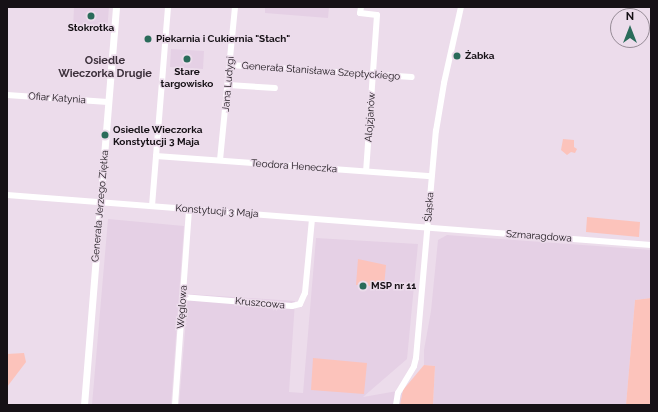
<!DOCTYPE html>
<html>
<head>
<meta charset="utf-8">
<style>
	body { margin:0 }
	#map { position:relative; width:658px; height:412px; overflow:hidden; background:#ecdceb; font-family:Raleway,sans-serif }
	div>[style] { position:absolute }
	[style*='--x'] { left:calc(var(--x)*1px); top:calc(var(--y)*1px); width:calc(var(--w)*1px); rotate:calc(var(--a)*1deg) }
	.built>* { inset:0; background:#e5d0e5 }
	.green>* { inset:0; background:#fcc3bb }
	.minor>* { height:6px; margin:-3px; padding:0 3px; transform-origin:3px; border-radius:3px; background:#fff }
	.tertiary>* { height:7px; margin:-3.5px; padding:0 3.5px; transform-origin:3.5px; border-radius:3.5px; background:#fff }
	.dots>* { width:11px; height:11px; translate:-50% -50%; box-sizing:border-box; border:2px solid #ecdceb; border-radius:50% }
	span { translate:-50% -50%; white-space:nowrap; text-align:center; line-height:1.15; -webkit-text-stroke:3px #ecdceb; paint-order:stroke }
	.poi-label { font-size:10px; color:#161116; font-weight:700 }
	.left { translate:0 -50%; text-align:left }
	.street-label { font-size:10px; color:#161116 }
	.neighbourhood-label { font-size:11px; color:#3d313c; font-weight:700 }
	.frame { position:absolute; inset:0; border:8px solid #161116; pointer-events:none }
	.north { position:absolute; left:610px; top:8px; width:40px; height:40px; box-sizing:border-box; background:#ecdceb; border:1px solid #968b96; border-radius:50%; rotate:0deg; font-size:11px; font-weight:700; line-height:16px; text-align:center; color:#161116 }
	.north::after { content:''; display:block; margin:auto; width:14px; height:18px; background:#2a6b5a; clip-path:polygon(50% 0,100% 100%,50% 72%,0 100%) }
</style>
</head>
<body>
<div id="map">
	<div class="built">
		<i style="clip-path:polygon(74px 7px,109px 7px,107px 31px,73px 29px)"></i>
		<i style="clip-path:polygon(265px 7px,329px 7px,328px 18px,265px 13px)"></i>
		<i style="clip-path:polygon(171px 49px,204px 51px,203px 69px,170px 67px)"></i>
		<i style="clip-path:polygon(108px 219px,184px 226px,171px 405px,92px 405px)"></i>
		<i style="clip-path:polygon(447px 235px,651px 250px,651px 298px,635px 300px,626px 405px,433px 405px,435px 366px,424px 365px,424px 350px,431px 311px,438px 240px)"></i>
		<i style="clip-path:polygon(316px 238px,418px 244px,407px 359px,363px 397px,403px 390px,400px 405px,179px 405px,188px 294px,295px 301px,289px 392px,303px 393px)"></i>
	</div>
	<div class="green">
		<i style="clip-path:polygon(563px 139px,574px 140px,574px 147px,577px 149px,575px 153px,571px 152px,567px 155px,561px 150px)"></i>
		<i style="clip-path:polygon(587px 217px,640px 222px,639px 237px,586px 232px)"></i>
		<i style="clip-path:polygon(358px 259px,386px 265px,384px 287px,356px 285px)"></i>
		<i style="clip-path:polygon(651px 298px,651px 405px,626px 405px,635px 300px)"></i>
		<i style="clip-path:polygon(24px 353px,26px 362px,7px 387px,7px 354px)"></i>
		<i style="clip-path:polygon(313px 358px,367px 363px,364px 394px,311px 390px)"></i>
		<i style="clip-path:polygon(424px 365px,435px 366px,433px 405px,400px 405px,403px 390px)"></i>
	</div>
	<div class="minor">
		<i style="--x:361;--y:7;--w:6;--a:99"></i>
		<i style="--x:360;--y:13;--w:17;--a:7"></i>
		<i style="--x:377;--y:15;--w:156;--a:94"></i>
		<i style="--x:230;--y:65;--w:182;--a:3.8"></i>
		<i style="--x:228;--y:85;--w:47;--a:3.7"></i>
		<i style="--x:7;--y:95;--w:101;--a:4"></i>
		<i style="--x:156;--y:156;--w:276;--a:4.2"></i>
		<i style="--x:220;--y:160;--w:154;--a:-84.4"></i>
		<i style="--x:7;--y:195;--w:646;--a:4.44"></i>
		<i style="--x:152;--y:206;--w:200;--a:-85.4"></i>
		<i style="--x:182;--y:297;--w:110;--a:4.7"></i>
		<i style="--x:292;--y:306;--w:8;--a:-14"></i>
		<i style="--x:300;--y:304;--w:12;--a:-66"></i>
		<i style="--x:305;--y:293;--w:74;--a:-84.6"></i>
		<i style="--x:175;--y:405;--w:196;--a:-85.9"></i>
		<i style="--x:396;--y:405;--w:12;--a:-81"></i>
		<i style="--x:398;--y:393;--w:31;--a:-59"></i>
		<i style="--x:414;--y:366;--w:8;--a:-76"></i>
		<i style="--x:416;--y:358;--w:228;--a:-85"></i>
		<i style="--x:436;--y:131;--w:49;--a:-80.5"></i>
		<i style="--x:444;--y:83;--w:78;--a:-77.4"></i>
	</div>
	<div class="tertiary">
		<i style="--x:84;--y:405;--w:399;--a:-85.4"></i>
	</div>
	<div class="dots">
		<i style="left:91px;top:16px;background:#2a6b5a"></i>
		<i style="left:148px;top:39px;background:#2a6b5a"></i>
		<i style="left:457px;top:56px;background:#2a6b5a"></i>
		<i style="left:187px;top:59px;background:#2a6b5a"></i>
		<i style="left:105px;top:135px;background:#2a6b5a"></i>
		<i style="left:363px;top:286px;background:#2a6b5a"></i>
	</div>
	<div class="poi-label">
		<span style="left:91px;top:28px">Stokrotka</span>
		<span class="left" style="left:156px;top:39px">Piekarnia i Cukiernia "Stach"</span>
		<span class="left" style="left:465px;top:56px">Żabka</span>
		<span style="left:187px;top:77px">Stare<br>targowisko</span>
		<span class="left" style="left:113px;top:135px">Osiedle Wieczorka<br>Konstytucji 3 Maja</span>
		<span class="left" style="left:371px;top:286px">MSP nr 11</span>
	</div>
	<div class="street-label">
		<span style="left:321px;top:71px;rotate:4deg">Generała Stanisława Szeptyckiego</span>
		<span style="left:228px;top:84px;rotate:-85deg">Jana Ludygi</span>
		<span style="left:57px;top:98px;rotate:4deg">Ofiar Katynia</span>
		<span style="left:370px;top:117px;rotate:-86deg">Alojzjanów</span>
		<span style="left:294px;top:166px;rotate:4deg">Teodora Heneczka</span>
		<span style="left:100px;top:206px;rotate:-85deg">Generała Jerzego Ziętka</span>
		<span style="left:429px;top:207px;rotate:-86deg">Śląska</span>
		<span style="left:217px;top:211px;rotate:4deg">Konstytucji 3 Maja</span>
		<span style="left:539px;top:236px;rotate:4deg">Szmaragdowa</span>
		<span style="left:260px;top:303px;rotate:5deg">Kruszcowa</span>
		<span style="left:182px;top:307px;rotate:-86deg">Węglowa</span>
	</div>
	<div class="neighbourhood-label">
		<span style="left:105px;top:68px">Osiedle<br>Wieczorka Drugie</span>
	</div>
	<div class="frame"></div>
	<div class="north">N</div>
</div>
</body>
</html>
